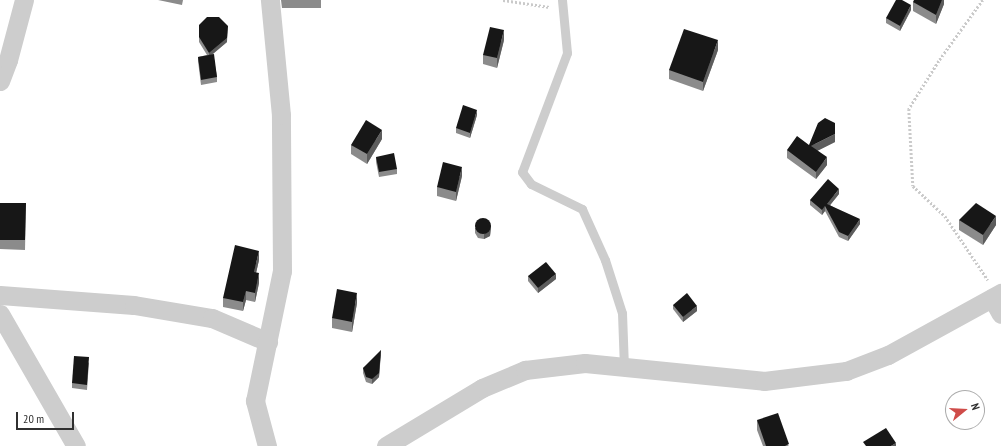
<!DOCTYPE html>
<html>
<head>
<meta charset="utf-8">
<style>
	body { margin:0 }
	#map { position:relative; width:1001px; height:446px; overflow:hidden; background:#fff; font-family:"PT Sans Narrow",sans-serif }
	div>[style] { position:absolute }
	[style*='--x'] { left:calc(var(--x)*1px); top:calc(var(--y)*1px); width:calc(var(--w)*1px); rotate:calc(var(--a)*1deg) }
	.path>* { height:2.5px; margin-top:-1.25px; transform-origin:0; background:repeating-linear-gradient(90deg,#cacaca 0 2px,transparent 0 4px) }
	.lane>* { height:9px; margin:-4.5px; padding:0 4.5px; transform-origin:4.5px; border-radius:4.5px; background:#cdcdcd }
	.street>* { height:19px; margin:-9.5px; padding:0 9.5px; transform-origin:9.5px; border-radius:9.5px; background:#cdcdcd }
	.wall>* { inset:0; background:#8b8b8b }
	.shaded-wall>* { inset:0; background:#5d5d5d }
	.building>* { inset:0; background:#171717 }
	.round { border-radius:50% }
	span { translate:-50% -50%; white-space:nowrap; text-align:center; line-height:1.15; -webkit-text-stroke:4px #fff; paint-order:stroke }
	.north { position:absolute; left:945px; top:390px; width:40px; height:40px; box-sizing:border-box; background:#fff; border:1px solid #acacac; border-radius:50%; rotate:72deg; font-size:11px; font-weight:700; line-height:16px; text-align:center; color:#303030 }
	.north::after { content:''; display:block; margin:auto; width:14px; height:18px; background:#cf4c49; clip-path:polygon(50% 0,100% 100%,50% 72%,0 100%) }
	.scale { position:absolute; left:16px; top:412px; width:58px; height:18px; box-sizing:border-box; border:2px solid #303030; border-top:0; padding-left:5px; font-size:12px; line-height:14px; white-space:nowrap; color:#303030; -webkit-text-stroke:3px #fff; paint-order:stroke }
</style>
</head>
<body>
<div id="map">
	<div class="path">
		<i style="--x:503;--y:0;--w:47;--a:8.7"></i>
		<i style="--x:983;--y:0;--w:75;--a:125.8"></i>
		<i style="--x:939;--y:61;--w:57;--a:122"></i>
		<i style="--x:909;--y:109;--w:77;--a:87"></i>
		<i style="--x:913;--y:186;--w:44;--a:43.2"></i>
		<i style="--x:945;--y:216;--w:77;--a:56.1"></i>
	</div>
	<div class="lane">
		<i style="--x:562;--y:0;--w:53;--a:84.6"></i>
		<i style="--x:567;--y:53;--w:127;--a:110.7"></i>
		<i style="--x:522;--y:172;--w:15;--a:53"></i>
		<i style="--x:531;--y:184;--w:57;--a:26.1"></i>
		<i style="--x:582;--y:209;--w:56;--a:65.7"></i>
		<i style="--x:605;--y:260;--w:56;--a:72.2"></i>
		<i style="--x:622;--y:313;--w:54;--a:87.9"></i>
	</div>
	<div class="street">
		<i style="--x:0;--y:81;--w:22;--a:-69"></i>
		<i style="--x:8;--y:60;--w:62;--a:-75.1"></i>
		<i style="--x:0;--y:295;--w:134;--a:4.3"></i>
		<i style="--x:134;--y:305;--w:79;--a:9.5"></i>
		<i style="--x:212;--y:318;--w:61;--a:23.2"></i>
		<i style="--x:992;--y:298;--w:18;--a:61"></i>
		<i style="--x:0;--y:314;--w:152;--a:60.1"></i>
		<i style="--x:267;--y:446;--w:47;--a:-104.9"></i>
		<i style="--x:255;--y:401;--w:133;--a:-78.3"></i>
		<i style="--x:282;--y:271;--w:156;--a:-90.4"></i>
		<i style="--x:281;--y:115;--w:116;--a:-95.5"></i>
		<i style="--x:386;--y:446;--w:112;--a:-31.1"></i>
		<i style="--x:482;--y:388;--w:47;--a:-22.7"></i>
		<i style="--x:525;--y:370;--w:60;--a:-6.7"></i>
		<i style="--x:585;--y:363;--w:180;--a:5.7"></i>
		<i style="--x:764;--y:381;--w:83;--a:-7"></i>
		<i style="--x:846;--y:371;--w:45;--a:-20.9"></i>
		<i style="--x:888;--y:355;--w:129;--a:-28.8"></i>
	</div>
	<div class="wall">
		<i style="clip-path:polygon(158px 0,183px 0,182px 5px)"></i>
		<i style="clip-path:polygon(281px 0,321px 0,321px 8px,282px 8px)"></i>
		<i style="clip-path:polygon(944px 0,944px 4px,936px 24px,913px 11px,913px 2px)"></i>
		<i style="clip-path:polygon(911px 10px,900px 31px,886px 23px,886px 18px)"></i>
		<i style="clip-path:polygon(199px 25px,228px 26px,227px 42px,213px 54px,217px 77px,217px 82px,201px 85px,198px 61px,198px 57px,207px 55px,199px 42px)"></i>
		<i style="clip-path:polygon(504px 40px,497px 68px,483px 64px,483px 55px)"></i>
		<i style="clip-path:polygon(718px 50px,703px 91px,669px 79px,669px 70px)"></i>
		<i style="clip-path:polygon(477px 115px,470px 138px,456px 133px,456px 128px)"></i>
		<i style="clip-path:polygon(382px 139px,367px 164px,351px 154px,351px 145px)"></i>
		<i style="clip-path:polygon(835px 142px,817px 151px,827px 165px,816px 179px,787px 158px,787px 150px,809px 145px)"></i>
		<i style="clip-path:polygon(376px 157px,397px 169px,397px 174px,379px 177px,376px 162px)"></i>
		<i style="clip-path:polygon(462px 176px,456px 201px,437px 196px,437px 187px)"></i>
		<i style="clip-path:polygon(839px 194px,830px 205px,860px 224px,848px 241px,839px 237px,825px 211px,822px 215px,810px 205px,810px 200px)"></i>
		<i style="clip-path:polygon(0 203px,26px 203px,25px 250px,0 249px)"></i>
		<i style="clip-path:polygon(959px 220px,996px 225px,983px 245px,959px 230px)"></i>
		<i style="clip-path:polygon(475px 228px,491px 229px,490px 236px,484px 239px,478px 238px,475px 233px)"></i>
		<i style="clip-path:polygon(259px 260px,256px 273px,259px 283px,255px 302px,246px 300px,243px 311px,223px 307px,223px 298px)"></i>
		<i style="clip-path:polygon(528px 276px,556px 279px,538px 293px,528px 281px)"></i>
		<i style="clip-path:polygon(357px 303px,352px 332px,332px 328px,332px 318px)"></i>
		<i style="clip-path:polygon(673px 305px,697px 311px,683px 322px,673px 309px)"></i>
		<i style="clip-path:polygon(381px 354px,379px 377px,372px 384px,366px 382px,363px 373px,363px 368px)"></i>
		<i style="clip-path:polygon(89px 362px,87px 390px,72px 388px,72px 383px)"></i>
		<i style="clip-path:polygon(757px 420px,789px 446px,763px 446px,757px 430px)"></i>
	</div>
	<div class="shaded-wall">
		<i style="clip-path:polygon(942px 0,944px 0,944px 4px,936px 24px,936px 15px)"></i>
		<i style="clip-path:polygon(911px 5px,911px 10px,900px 31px,900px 26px)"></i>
		<i style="clip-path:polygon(504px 30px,504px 40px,497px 68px,497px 58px)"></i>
		<i style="clip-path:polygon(227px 38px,227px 42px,209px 57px,209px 53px)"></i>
		<i style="clip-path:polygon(718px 40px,718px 50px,703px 91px,703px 82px)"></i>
		<i style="clip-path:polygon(477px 110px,477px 115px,470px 138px,470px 133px)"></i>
		<i style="clip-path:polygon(382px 130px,382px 139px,367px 164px,367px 154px)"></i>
		<i style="clip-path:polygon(835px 134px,835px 142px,811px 154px,811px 146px)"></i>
		<i style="clip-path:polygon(827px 157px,827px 165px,816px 179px,816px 172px)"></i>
		<i style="clip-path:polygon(462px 167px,462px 176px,456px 201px,456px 192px)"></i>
		<i style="clip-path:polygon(839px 189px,839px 194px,827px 209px,827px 204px)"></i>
		<i style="clip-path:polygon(825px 206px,825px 211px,822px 215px,822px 210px)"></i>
		<i style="clip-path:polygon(996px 216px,996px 225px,983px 245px,983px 235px)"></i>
		<i style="clip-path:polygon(860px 219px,860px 224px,848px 241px,848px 236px)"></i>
		<i style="clip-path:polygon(491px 225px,490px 236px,484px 239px,484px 234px)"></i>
		<i style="clip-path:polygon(259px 251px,259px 260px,254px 282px,254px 272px)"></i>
		<i style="clip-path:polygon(259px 273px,259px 283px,255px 302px,255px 293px)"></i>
		<i style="clip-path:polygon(556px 274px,556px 279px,538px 293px,538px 288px)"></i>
		<i style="clip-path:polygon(246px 291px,246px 300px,243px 311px,243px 302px)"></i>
		<i style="clip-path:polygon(357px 293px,357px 303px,352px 332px,352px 322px)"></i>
		<i style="clip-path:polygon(697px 306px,697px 311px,683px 322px,683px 317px)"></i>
		<i style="clip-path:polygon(381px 350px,379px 377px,372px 384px,372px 379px)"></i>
		<i style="clip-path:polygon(896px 443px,896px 446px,891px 446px)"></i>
	</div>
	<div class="building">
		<i style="clip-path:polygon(896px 0,902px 0,911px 5px,900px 26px,886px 18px)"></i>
		<i style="clip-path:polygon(914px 0,942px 0,936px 15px,913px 2px)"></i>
		<i style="clip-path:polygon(207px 17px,219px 17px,228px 26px,227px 38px,209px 53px,199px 37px,199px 25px)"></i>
		<i style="clip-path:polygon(490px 27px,504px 30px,497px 58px,483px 55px)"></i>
		<i style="clip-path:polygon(684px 29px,718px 40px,703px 82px,669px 70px)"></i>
		<i style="clip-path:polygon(214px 54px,217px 77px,201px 80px,198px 57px)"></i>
		<i style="clip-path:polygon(463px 105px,477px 110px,470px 133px,456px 128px)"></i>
		<i style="clip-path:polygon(825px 118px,835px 123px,835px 134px,811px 146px,827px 157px,816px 172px,787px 150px,797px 136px,809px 145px,818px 123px)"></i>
		<i style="clip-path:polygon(366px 120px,382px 130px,367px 154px,351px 145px)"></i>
		<i style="clip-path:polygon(394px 153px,397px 169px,379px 172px,376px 157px)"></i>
		<i style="clip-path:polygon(443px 162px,462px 167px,456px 192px,437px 187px)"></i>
		<i style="clip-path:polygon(828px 179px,839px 189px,827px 204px,860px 219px,848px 236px,839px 232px,825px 206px,822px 210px,810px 200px)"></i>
		<i style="clip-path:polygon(0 203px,26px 203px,25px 240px,0 240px)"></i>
		<i style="clip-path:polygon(976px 203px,996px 216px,983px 235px,959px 220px)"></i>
		<i class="round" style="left:475px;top:218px;width:16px;height:16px"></i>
		<i style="clip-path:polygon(235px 245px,259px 251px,254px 272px,259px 273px,255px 293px,246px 291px,243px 302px,223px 298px)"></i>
		<i style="clip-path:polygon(546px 262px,556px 274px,538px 288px,528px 276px)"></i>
		<i style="clip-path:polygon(337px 289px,357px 293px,352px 322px,332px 318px)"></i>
		<i style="clip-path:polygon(687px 293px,697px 306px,683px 317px,673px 305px)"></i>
		<i style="clip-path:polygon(381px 350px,379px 373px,372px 379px,366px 377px,363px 368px)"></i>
		<i style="clip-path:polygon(74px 356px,89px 357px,87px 385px,72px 383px)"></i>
		<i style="clip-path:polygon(778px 413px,789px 444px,785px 446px,766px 446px,757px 420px)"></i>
		<i style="clip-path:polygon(886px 428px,896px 443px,891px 446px,866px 446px,863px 442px)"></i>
	</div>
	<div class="north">N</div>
	<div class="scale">20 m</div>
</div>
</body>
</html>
